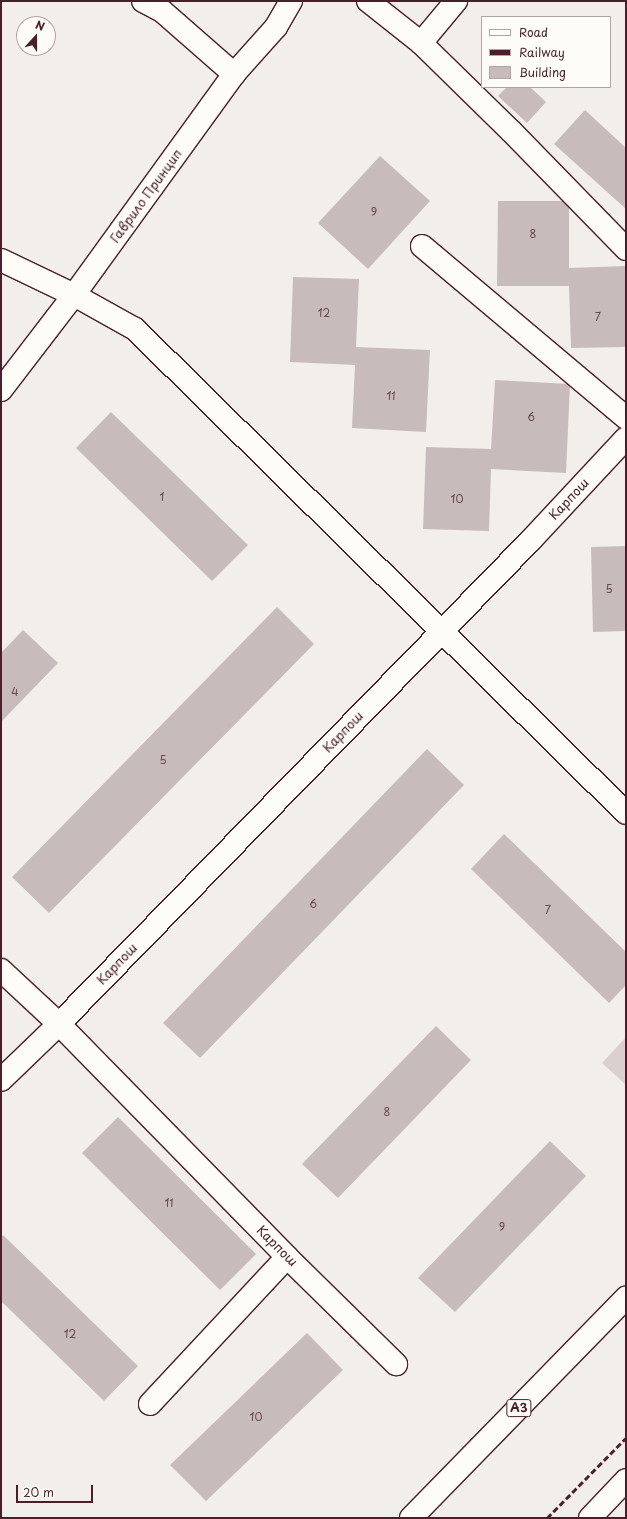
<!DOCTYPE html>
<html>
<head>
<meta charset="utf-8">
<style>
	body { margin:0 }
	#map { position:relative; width:627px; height:1519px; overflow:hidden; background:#f2efeb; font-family:"Playpen Sans",sans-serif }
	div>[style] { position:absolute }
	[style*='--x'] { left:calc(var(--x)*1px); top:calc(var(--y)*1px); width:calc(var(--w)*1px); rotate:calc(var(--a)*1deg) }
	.green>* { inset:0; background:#d9d0cf }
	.building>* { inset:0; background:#c8bbbb }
	.roads { filter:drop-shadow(1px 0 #4a1f2b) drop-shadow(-1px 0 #4a1f2b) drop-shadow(0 1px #4a1f2b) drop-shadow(0 -1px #4a1f2b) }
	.minor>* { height:22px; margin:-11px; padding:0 11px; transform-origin:11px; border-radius:11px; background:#fdfcf7 }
	.major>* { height:22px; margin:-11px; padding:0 11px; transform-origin:11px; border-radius:11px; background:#fdfcf7 }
	.rail>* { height:3px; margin-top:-1.5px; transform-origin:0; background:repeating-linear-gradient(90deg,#4a1f2b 0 6px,transparent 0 9px) }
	span { translate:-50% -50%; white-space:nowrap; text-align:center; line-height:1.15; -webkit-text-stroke:4px #fdfcf7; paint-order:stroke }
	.number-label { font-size:11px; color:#6a464f }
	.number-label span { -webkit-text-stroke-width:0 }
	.shield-label span { padding:1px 3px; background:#fdfcf7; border:1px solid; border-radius:3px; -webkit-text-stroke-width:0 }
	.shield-label { font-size:12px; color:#4a1f2b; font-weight:700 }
	.street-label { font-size:13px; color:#4a1f2b }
	.frame { position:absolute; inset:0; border:2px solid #4a1f2b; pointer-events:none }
	.legend { position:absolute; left:481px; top:16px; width:130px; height:72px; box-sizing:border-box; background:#fdfcf7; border:1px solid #b5a4a5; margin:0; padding:5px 7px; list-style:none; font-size:12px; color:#4a1f2b }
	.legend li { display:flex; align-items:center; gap:8px; height:20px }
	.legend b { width:20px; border:1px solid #b5a4a5 }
	.north { position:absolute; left:16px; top:16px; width:40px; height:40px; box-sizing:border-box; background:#fdfcf7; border:1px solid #b5a4a5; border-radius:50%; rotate:21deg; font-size:11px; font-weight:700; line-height:16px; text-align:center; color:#4a1f2b }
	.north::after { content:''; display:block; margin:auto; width:14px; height:18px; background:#4a1f2b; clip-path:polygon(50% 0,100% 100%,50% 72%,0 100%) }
	.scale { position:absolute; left:16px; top:1485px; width:77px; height:18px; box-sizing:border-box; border:2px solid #4a1f2b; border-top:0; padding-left:5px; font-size:12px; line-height:14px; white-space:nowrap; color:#4a1f2b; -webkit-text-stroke:3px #fdfcf7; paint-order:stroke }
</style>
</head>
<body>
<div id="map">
	<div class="green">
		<i style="clip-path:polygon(626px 1037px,626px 1085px,602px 1063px)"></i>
	</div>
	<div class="building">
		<i style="clip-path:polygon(507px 87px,530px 87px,546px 102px,527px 123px,498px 96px)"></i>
		<i style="clip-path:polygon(585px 110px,626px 148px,626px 209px,554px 144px)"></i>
		<i style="clip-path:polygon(380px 156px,430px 201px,368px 269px,318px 223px)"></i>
		<i style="clip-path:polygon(498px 201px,569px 201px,569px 268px,626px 266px,626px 347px,571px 348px,569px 286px,497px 286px)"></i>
		<i style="clip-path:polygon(293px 277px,359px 279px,356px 347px,430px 350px,426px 432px,352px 428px,355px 365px,290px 362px)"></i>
		<i style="clip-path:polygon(495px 380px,570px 384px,566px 473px,491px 469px,489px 531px,423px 529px,426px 447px,491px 449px)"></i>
		<i style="clip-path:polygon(111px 412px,248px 545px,212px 581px,76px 448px)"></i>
		<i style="clip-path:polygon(626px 546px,626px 631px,593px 632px,591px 547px)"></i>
		<i style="clip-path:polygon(277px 607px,314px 644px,49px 913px,12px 877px)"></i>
		<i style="clip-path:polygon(23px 630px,58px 663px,1px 722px,1px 653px)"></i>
		<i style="clip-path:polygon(427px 749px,464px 785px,200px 1058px,163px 1023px)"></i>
		<i style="clip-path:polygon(504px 834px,626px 952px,626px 985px,609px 1003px,471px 869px)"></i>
		<i style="clip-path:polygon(436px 1026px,471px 1060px,338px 1198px,302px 1164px)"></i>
		<i style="clip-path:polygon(118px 1117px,256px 1254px,220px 1290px,82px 1153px)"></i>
		<i style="clip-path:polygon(550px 1141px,586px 1176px,455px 1312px,418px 1278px)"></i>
		<i style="clip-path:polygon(3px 1235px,138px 1366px,104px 1401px,1px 1301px,1px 1237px)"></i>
		<i style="clip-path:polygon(307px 1333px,343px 1370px,206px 1501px,170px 1465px)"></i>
	</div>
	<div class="roads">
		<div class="minor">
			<i style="--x:143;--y:1;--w:21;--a:28"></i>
			<i style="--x:162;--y:11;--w:96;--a:41.2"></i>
			<i style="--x:368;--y:1;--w:68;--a:38.4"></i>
			<i style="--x:421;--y:43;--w:126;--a:44.4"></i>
			<i style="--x:511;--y:131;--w:165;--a:45.7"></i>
			<i style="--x:421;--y:43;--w:55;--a:-50.2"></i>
			<i style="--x:422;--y:246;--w:267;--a:40.1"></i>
			<i style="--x:1;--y:260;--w:81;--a:25.6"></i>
			<i style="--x:74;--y:295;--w:70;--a:29.1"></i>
			<i style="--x:135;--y:329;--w:689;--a:44.59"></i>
			<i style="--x:1;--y:390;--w:120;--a:-52.5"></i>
			<i style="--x:74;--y:295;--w:273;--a:-54.1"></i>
			<i style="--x:234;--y:74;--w:63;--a:-48.2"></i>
			<i style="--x:276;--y:27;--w:30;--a:-60"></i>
			<i style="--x:1;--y:970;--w:79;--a:43"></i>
			<i style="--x:59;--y:1024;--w:326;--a:45.6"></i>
			<i style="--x:287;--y:1257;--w:153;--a:44.5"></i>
			<i style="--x:1;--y:1080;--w:81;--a:-44"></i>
			<i style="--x:59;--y:1024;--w:676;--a:-45.72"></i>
			<i style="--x:531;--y:540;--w:139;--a:-47"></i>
			<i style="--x:150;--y:1404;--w:201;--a:-47"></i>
			<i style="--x:590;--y:1518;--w:52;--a:-46.5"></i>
		</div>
		<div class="major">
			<i style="--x:411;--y:1518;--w:308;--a:-45.7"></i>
		</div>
	</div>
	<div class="rail">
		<i style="--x:547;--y:1518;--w:112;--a:-45.4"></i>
	</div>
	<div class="number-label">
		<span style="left:374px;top:212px">9</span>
		<span style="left:533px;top:234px">8</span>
		<span style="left:324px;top:313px">12</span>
		<span style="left:598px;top:317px">7</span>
		<span style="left:391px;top:396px">11</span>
		<span style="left:531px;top:417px">6</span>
		<span style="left:162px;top:497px">1</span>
		<span style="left:457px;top:499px">10</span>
		<span style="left:609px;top:589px">5</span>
		<span style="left:15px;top:692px">4</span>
		<span style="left:163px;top:760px">5</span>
		<span style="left:313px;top:904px">6</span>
		<span style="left:548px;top:910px">7</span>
		<span style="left:387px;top:1112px">8</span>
		<span style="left:169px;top:1203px">11</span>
		<span style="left:502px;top:1227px">9</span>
		<span style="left:70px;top:1334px">12</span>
		<span style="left:256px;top:1417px">10</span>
	</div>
	<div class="shield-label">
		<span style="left:519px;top:1408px">A3</span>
	</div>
	<div class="street-label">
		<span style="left:146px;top:196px;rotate:-54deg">Гаврило Принцип</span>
		<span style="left:569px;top:499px;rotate:-47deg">Карпош</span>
		<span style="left:343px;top:732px;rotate:-46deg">Карпош</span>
		<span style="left:117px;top:964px;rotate:-46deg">Карпош</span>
		<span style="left:277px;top:1246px;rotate:45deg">Карпош</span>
	</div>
	<div class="frame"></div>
	<ul class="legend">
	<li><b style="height:5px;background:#fdfcf7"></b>Road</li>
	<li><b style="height:5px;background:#4a1f2b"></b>Railway</li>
	<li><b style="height:11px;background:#c8bbbb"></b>Building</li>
	</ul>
	<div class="north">N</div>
	<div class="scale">20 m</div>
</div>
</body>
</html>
